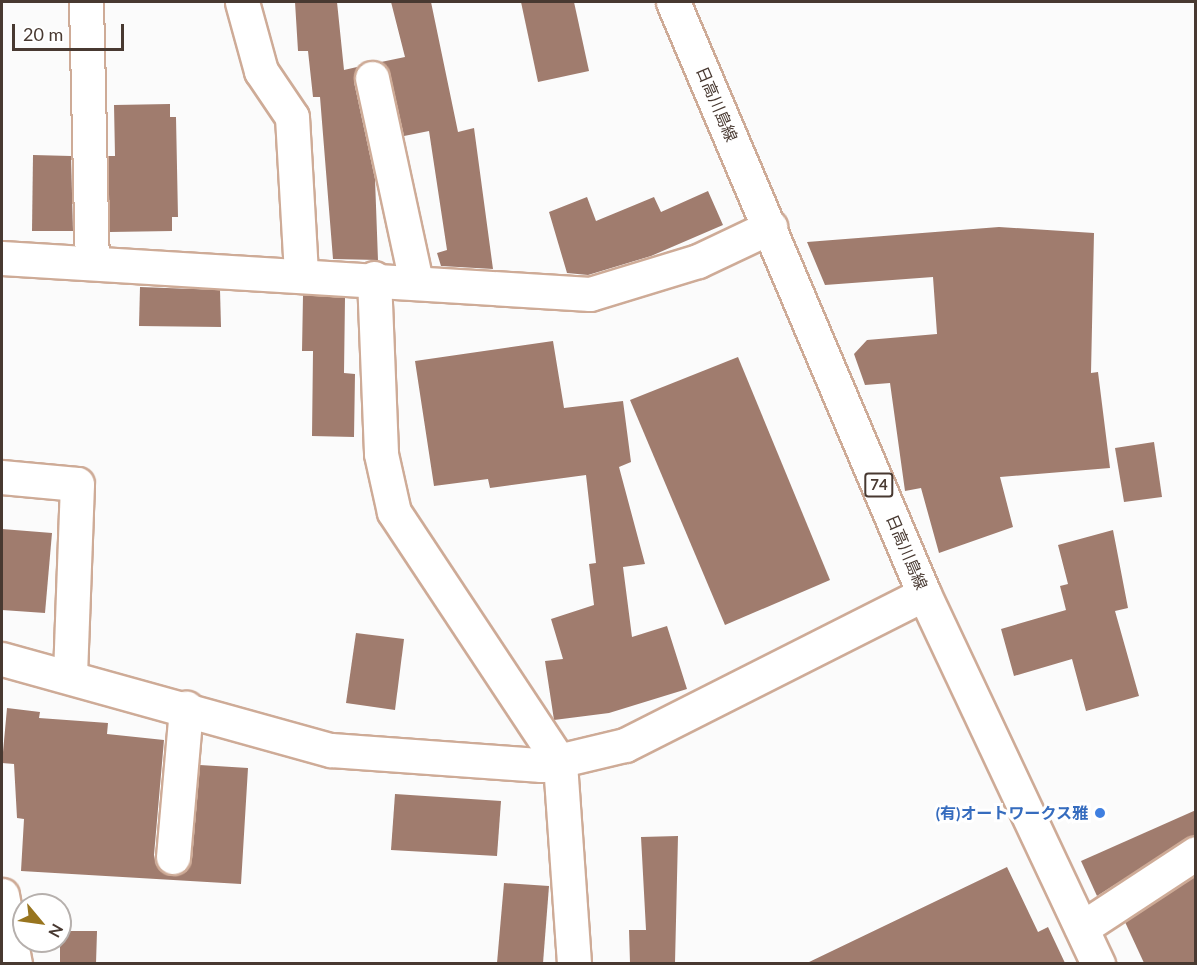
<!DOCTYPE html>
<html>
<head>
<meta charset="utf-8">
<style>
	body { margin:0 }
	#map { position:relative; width:1197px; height:965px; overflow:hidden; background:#fbfbfb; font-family:Lato,"Noto Sans JP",sans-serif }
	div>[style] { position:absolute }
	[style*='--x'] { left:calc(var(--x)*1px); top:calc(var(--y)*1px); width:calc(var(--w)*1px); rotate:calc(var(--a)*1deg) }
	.building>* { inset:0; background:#a07c6e }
	.roads { filter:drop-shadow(2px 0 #ceab97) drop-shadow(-2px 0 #ceab97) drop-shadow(0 2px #ceab97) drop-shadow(0 -2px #ceab97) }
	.minor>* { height:33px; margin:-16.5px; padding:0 16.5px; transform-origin:16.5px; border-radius:16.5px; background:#fff }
	.major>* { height:33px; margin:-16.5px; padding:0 16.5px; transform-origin:16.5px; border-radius:16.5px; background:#fff }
	.dots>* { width:16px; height:16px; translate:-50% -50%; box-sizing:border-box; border:3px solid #fff; border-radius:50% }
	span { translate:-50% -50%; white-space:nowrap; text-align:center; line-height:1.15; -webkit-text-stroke:6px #fff; paint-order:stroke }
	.shield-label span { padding:2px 4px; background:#fff; border:2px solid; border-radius:4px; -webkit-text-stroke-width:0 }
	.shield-label { font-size:15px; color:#483931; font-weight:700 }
	.street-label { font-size:16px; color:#483931 }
	.shop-label { font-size:16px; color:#366cbe; font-weight:700 }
	.right { translate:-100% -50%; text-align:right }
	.frame { position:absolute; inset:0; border:3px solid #483931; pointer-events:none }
	.north { position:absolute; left:12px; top:893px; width:60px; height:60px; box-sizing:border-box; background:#fff; border:2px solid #b6b0ad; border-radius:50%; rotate:119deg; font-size:16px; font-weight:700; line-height:24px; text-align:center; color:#483931 }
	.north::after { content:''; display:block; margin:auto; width:21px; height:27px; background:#98751f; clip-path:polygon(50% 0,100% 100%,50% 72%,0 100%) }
	.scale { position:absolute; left:12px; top:24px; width:112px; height:27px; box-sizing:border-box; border:3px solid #483931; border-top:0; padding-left:8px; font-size:18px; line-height:21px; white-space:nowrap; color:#483931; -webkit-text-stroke:4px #fff; paint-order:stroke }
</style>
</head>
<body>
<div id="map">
	<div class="building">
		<i style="clip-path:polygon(295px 2px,337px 2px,344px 70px,357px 67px,354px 82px,375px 179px,378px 260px,333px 259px,320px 97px,313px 97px,308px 51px,298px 51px)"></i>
		<i style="clip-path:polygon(391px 2px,431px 2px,458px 132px,474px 128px,493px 269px,441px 266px,437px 253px,447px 250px,429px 131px,404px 136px,390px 74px,381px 62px,405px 57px)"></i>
		<i style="clip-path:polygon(521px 2px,574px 2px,589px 71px,538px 82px)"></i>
		<i style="clip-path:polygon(170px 104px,170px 117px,176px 117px,178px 217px,172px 217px,172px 231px,110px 232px,108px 156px,115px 156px,114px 105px)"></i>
		<i style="clip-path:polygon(33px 155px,71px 156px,73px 231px,32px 231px)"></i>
		<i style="clip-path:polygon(708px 191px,723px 225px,651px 256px,588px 275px,567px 273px,549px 212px,587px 197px,596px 221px,654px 197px,661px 212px)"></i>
		<i style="clip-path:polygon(999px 227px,1094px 233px,1091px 373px,1098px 372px,1110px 468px,1000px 477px,1013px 527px,939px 553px,921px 488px,905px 491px,890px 383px,865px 385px,854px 354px,867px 340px,937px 334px,933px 277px,825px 285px,807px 242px)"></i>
		<i style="clip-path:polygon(140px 287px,220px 290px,221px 327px,139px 326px)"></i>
		<i style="clip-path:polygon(303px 295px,345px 298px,344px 373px,355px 374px,354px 437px,312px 436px,313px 351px,302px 351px)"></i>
		<i style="clip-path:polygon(553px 341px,564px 408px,623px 401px,631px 462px,619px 467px,645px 564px,623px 567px,632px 637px,667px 626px,687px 689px,609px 713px,554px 720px,545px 661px,563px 659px,551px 619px,594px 605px,589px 564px,596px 563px,586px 475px,490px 488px,488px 479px,434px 486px,415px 361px)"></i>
		<i style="clip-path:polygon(738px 357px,830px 580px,725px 625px,630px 400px)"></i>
		<i style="clip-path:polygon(1154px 442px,1162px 497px,1124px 502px,1115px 448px)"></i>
		<i style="clip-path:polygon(2px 529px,52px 533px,45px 613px,2px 610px)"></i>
		<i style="clip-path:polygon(1113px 530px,1128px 608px,1115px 611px,1139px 696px,1086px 711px,1072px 659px,1014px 676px,1001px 629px,1066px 610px,1060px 586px,1068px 584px,1058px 545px)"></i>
		<i style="clip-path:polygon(356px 633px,404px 639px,395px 710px,346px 703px)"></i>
		<i style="clip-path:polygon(7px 708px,40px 712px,39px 718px,108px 723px,107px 734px,164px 740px,154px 855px,156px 865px,171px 876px,181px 874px,192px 859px,200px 765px,248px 768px,241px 884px,21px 871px,24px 819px,17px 818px,14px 764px,2px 763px)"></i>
		<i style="clip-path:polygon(395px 794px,501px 801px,497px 856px,391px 850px)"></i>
		<i style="clip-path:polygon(1196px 810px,1196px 834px,1097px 896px,1081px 861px)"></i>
		<i style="clip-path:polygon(678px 836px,675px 963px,630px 963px,629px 930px,646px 930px,641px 837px)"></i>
		<i style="clip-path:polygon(1007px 867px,1038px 932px,1048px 927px,1065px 963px,807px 963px)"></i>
		<i style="clip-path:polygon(1196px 876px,1196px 963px,1144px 963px,1125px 922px)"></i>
		<i style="clip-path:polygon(504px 883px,549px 886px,543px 963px,497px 963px)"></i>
		<i style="clip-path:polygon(60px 931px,97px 931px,96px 963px,60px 963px)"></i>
	</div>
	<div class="roads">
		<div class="minor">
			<i style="--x:86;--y:2;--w:259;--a:88.7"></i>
			<i style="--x:242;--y:2;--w:72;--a:74.6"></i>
			<i style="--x:261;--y:71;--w:55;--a:56"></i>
			<i style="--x:292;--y:117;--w:156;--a:86.7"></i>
			<i style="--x:372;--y:78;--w:208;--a:77.8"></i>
			<i style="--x:2;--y:258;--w:589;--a:3.5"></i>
			<i style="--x:590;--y:294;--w:113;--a:-17"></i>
			<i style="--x:698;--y:261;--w:80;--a:-25.3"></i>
			<i style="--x:374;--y:278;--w:176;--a:87.7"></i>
			<i style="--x:381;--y:454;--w:59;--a:77.4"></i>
			<i style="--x:394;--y:512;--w:301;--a:56.5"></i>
			<i style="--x:560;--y:763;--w:201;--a:86"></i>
			<i style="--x:2;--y:477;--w:75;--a:5.3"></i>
			<i style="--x:77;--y:484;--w:191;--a:92.1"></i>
			<i style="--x:2;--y:659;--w:341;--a:15.5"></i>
			<i style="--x:331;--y:750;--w:211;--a:4.1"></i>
			<i style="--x:541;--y:765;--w:86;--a:-13.4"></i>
			<i style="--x:625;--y:745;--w:335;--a:-26.8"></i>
			<i style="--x:173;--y:857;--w:150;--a:-85"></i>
			<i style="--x:2;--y:895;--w:70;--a:79.3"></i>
			<i style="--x:1082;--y:928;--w:136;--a:-33.3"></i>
		</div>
		<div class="major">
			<i style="--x:673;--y:2;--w:643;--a:67.02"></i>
			<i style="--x:924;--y:594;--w:409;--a:64.8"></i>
		</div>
	</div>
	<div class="dots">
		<i style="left:1100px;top:813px;background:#3f7fe0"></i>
	</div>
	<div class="shield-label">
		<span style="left:879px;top:485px">74</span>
	</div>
	<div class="street-label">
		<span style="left:717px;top:104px;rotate:67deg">日高川島線</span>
		<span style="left:907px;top:552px;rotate:67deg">日高川島線</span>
	</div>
	<div class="shop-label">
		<span class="right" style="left:1088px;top:813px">(有)オートワークス雅</span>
	</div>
	<div class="frame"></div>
	<div class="north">N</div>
	<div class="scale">20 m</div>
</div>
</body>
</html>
